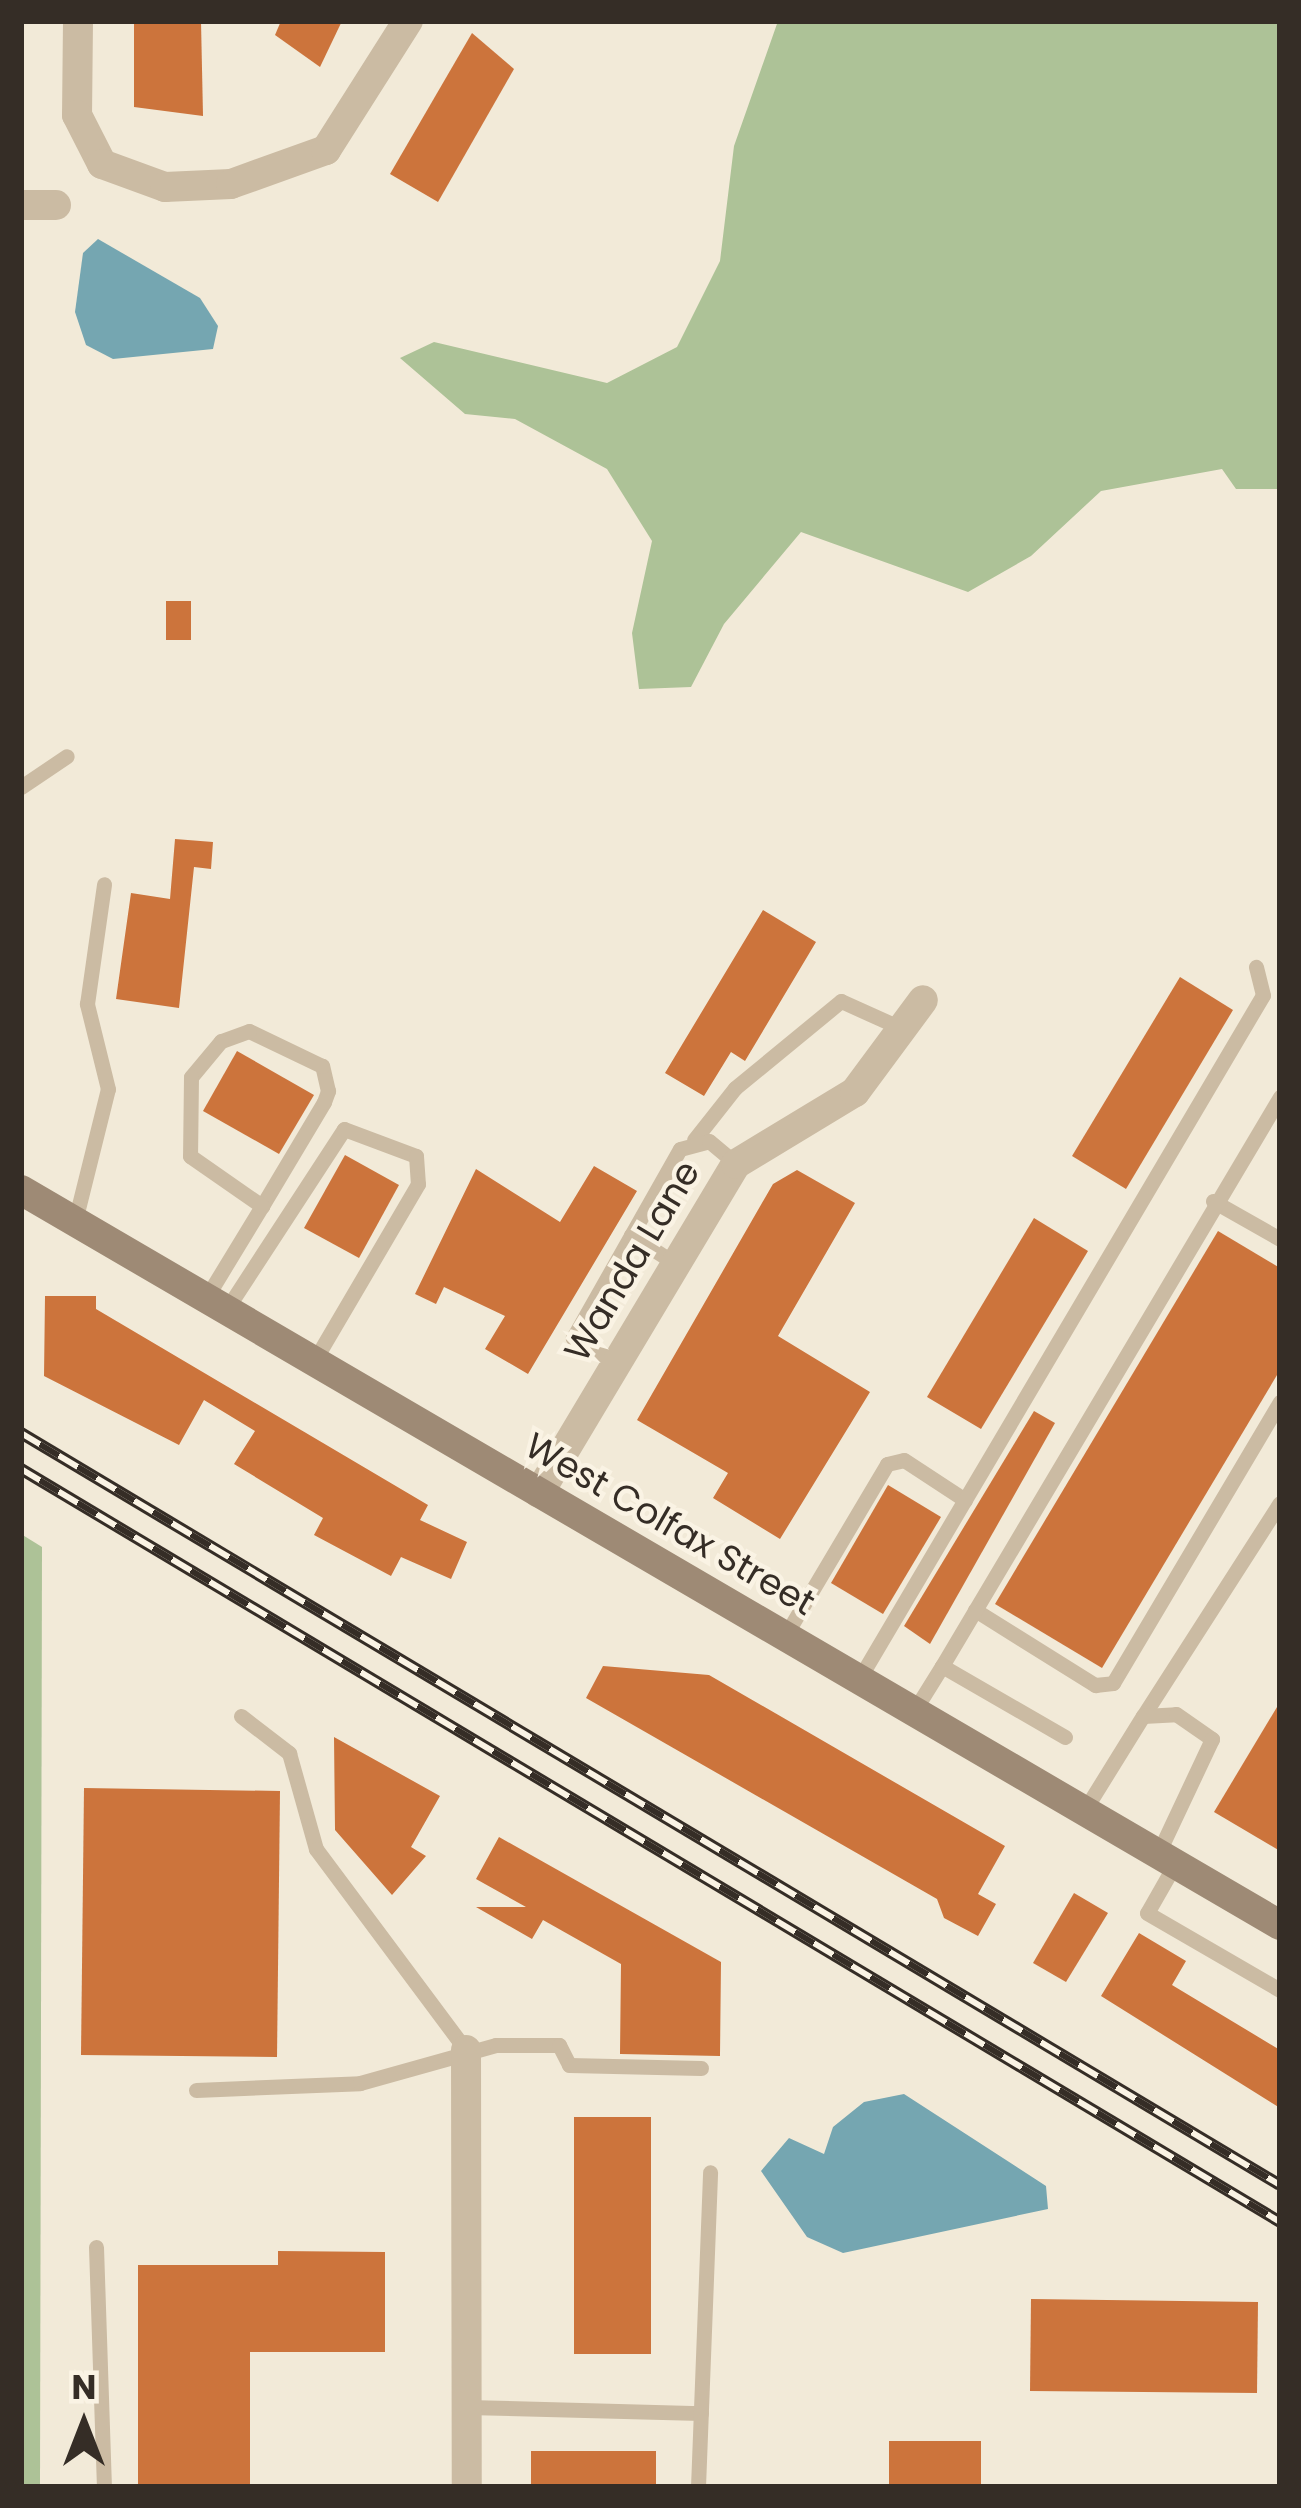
<!DOCTYPE html>
<html>
<head>
<meta charset="utf-8">
<style>
	body { margin:0 }
	#map { position:relative; width:1301px; height:2508px; overflow:hidden; background:#f2ead8; font-family:Poppins,sans-serif }
	div>[style] { position:absolute }
	[style*='--x'] { left:calc(var(--x)*1px); top:calc(var(--y)*1px); width:calc(var(--w)*1px); rotate:calc(var(--a)*1deg) }
	.green>* { inset:0; background:#adc297 }
	.water>* { inset:0; background:#75a6b1 }
	.building>* { inset:0; background:#cc743c }
	.lane>* { height:15px; margin:-7.5px; padding:0 7.5px; transform-origin:7.5px; border-radius:7.5px; background:#cbbba3 }
	.street>* { height:30px; margin:-15px; padding:0 15px; transform-origin:15px; border-radius:15px; background:#cbbba3 }
	.secondary>* { height:30px; margin:-15px; padding:0 15px; transform-origin:15px; border-radius:15px; background:#9e8a75 }
	.rail>* { height:12px; margin-top:-6px; transform-origin:0; background:repeating-linear-gradient(90deg,#faf3e4 0 22px,#352d26 0 44px); box-sizing:border-box; border-block:3px solid #352d26 }
	span { translate:-50% -50%; white-space:nowrap; text-align:center; line-height:1.15; -webkit-text-stroke:9px #faf3e4; paint-order:stroke }
	.street-label { font-size:36px; color:#352d26 }
	.frame { position:absolute; inset:0; border:24px solid #352d26; pointer-events:none }
	.north { position:absolute; left:24px; top:2364px; width:120px; height:120px; -webkit-text-stroke:9px #faf3e4; paint-order:stroke; rotate:0deg; font-size:33px; font-weight:700; line-height:48px; text-align:center; color:#352d26 }
	.north::after { content:''; display:block; margin:auto; width:42px; height:54px; background:#352d26; clip-path:polygon(50% 0,100% 100%,50% 72%,0 100%) }
</style>
</head>
<body>
<div id="map">
	<div class="green">
		<i style="clip-path:polygon(778px 21px,1280px 21px,1280px 489px,1236px 489px,1222px 469px,1101px 491px,1031px 556px,968px 592px,801px 532px,724px 624px,691px 687px,639px 689px,632px 633px,652px 541px,607px 469px,515px 419px,465px 414px,400px 358px,434px 342px,607px 383px,677px 347px,720px 261px,734px 146px)"></i>
		<i style="clip-path:polygon(21px 1534px,42px 1547px,40px 2487px,21px 2487px)"></i>
	</div>
	<div class="water">
		<i style="clip-path:polygon(98px 239px,200px 298px,218px 326px,213px 349px,113px 359px,86px 345px,75px 312px,83px 253px)"></i>
		<i style="clip-path:polygon(904px 2094px,1046px 2186px,1048px 2209px,843px 2253px,807px 2237px,761px 2171px,789px 2138px,824px 2154px,833px 2127px,864px 2102px)"></i>
	</div>
	<div class="building">
		<i style="clip-path:polygon(134px 21px,201px 21px,203px 116px,134px 107px)"></i>
		<i style="clip-path:polygon(281px 21px,342px 21px,320px 67px,275px 35px)"></i>
		<i style="clip-path:polygon(472px 33px,514px 69px,438px 202px,390px 174px)"></i>
		<i style="clip-path:polygon(166px 601px,191px 601px,191px 640px,166px 640px)"></i>
		<i style="clip-path:polygon(175px 839px,213px 842px,211px 869px,194px 867px,179px 1008px,116px 999px,131px 893px,170px 899px)"></i>
		<i style="clip-path:polygon(763px 910px,816px 942px,745px 1061px,731px 1052px,704px 1096px,665px 1073px)"></i>
		<i style="clip-path:polygon(1180px 977px,1233px 1010px,1126px 1189px,1072px 1156px)"></i>
		<i style="clip-path:polygon(237px 1051px,314px 1095px,279px 1154px,203px 1111px)"></i>
		<i style="clip-path:polygon(345px 1155px,399px 1185px,359px 1258px,304px 1228px)"></i>
		<i style="clip-path:polygon(594px 1166px,637px 1191px,528px 1374px,485px 1349px,505px 1316px,444px 1287px,436px 1304px,415px 1294px,476px 1169px,560px 1222px)"></i>
		<i style="clip-path:polygon(797px 1170px,855px 1203px,778px 1336px,870px 1392px,780px 1539px,713px 1498px,728px 1473px,637px 1420px,773px 1184px)"></i>
		<i style="clip-path:polygon(1034px 1218px,1088px 1251px,981px 1429px,927px 1397px)"></i>
		<i style="clip-path:polygon(1218px 1231px,1280px 1268px,1280px 1370px,1102px 1668px,995px 1604px)"></i>
		<i style="clip-path:polygon(45px 1296px,96px 1296px,96px 1309px,428px 1505px,420px 1520px,467px 1542px,451px 1579px,401px 1557px,391px 1576px,314px 1535px,323px 1518px,234px 1464px,255px 1431px,204px 1400px,179px 1445px,44px 1376px)"></i>
		<i style="clip-path:polygon(1034px 1411px,1055px 1423px,930px 1644px,904px 1626px)"></i>
		<i style="clip-path:polygon(888px 1485px,941px 1517px,883px 1614px,831px 1583px)"></i>
		<i style="clip-path:polygon(603px 1666px,709px 1675px,1005px 1846px,978px 1894px,996px 1904px,978px 1936px,944px 1918px,937px 1899px,586px 1698px)"></i>
		<i style="clip-path:polygon(1280px 1702px,1280px 1851px,1214px 1812px)"></i>
		<i style="clip-path:polygon(334px 1737px,440px 1796px,411px 1847px,426px 1856px,392px 1895px,335px 1830px)"></i>
		<i style="clip-path:polygon(84px 1788px,280px 1791px,277px 2057px,81px 2055px)"></i>
		<i style="clip-path:polygon(499px 1837px,721px 1962px,720px 2056px,620px 2054px,621px 1964px,543px 1920px,532px 1939px,476px 1907px,526px 1907px,476px 1879px)"></i>
		<i style="clip-path:polygon(1074px 1893px,1108px 1913px,1066px 1982px,1033px 1963px)"></i>
		<i style="clip-path:polygon(1139px 1933px,1186px 1961px,1172px 1985px,1280px 2050px,1280px 2108px,1101px 1996px)"></i>
		<i style="clip-path:polygon(574px 2117px,651px 2117px,651px 2354px,574px 2354px)"></i>
		<i style="clip-path:polygon(278px 2251px,385px 2252px,385px 2352px,250px 2352px,250px 2487px,138px 2487px,138px 2265px,278px 2265px)"></i>
		<i style="clip-path:polygon(1031px 2299px,1258px 2302px,1257px 2393px,1030px 2391px)"></i>
		<i style="clip-path:polygon(889px 2441px,981px 2441px,981px 2487px,889px 2487px)"></i>
		<i style="clip-path:polygon(531px 2451px,656px 2451px,656px 2487px,531px 2487px)"></i>
	</div>
	<div class="lane">
		<i style="--x:21;--y:787;--w:55;--a:-34"></i>
		<i style="--x:694;--y:1140;--w:66;--a:-51.7"></i>
		<i style="--x:735;--y:1088;--w:137;--a:-39.4"></i>
		<i style="--x:841;--y:1001;--w:68;--a:24.3"></i>
		<i style="--x:1213;--y:1201;--w:77;--a:29.6"></i>
		<i style="--x:75;--y:1221;--w:136;--a:-76"></i>
		<i style="--x:108;--y:1089;--w:88;--a:-103.9"></i>
		<i style="--x:87;--y:1004;--w:121;--a:-81.9"></i>
		<i style="--x:631;--y:1235;--w:54;--a:32.8"></i>
		<i style="--x:206;--y:1298;--w:108;--a:-58.7"></i>
		<i style="--x:262;--y:1206;--w:121;--a:-59.2"></i>
		<i style="--x:324;--y:1102;--w:12;--a:-70"></i>
		<i style="--x:328;--y:1091;--w:26;--a:-103"></i>
		<i style="--x:322;--y:1066;--w:81;--a:-154.4"></i>
		<i style="--x:249;--y:1031;--w:30;--a:160"></i>
		<i style="--x:221;--y:1041;--w:47;--a:129.8"></i>
		<i style="--x:191;--y:1077;--w:79;--a:90.7"></i>
		<i style="--x:190;--y:1156;--w:88;--a:34.8"></i>
		<i style="--x:226;--y:1310;--w:216;--a:-56.9"></i>
		<i style="--x:344;--y:1129;--w:77;--a:20.6"></i>
		<i style="--x:416;--y:1156;--w:28;--a:86"></i>
		<i style="--x:418;--y:1184;--w:205;--a:120.4"></i>
		<i style="--x:617;--y:1363;--w:51;--a:-150.4"></i>
		<i style="--x:573;--y:1338;--w:217;--a:-60.5"></i>
		<i style="--x:680;--y:1149;--w:30;--a:-15"></i>
		<i style="--x:709;--y:1141;--w:35;--a:40"></i>
		<i style="--x:975;--y:1610;--w:142;--a:32"></i>
		<i style="--x:1095;--y:1685;--w:18;--a:-6"></i>
		<i style="--x:1113;--y:1683;--w:327;--a:-59.3"></i>
		<i style="--x:785;--y:1636;--w:200;--a:-59.3"></i>
		<i style="--x:887;--y:1464;--w:17;--a:-13"></i>
		<i style="--x:904;--y:1460;--w:73;--a:33.3"></i>
		<i style="--x:942;--y:1666;--w:662;--a:-59.29"></i>
		<i style="--x:859;--y:1679;--w:794;--a:-59.43"></i>
		<i style="--x:1263;--y:995;--w:29;--a:-104"></i>
		<i style="--x:914;--y:1711;--w:53;--a:-58.1"></i>
		<i style="--x:942;--y:1666;--w:142;--a:30"></i>
		<i style="--x:241;--y:1716;--w:61;--a:37.6"></i>
		<i style="--x:289;--y:1753;--w:100;--a:74.3"></i>
		<i style="--x:316;--y:1849;--w:251;--a:53.3"></i>
		<i style="--x:1143;--y:1716;--w:253;--a:-57.3"></i>
		<i style="--x:1084;--y:1811;--w:112;--a:-58.2"></i>
		<i style="--x:1143;--y:1716;--w:33;--a:-3"></i>
		<i style="--x:1176;--y:1714;--w:44;--a:34.8"></i>
		<i style="--x:1212;--y:1739;--w:127;--a:115.2"></i>
		<i style="--x:1175;--y:1864;--w:56;--a:119.7"></i>
		<i style="--x:1147;--y:1913;--w:154;--a:30.1"></i>
		<i style="--x:196;--y:2090;--w:164;--a:-2.4"></i>
		<i style="--x:360;--y:2083;--w:141;--a:-15.6"></i>
		<i style="--x:496;--y:2045;--w:63;--a:0"></i>
		<i style="--x:559;--y:2045;--w:22;--a:63"></i>
		<i style="--x:569;--y:2065;--w:132;--a:1.3"></i>
		<i style="--x:96;--y:2247;--w:240;--a:88.1"></i>
		<i style="--x:467;--y:2407;--w:234;--a:1.5"></i>
		<i style="--x:698;--y:2487;--w:315;--a:-87.8"></i>
	</div>
	<div class="street">
		<i style="--x:78;--y:21;--w:94;--a:90.6"></i>
		<i style="--x:77;--y:115;--w:55;--a:63"></i>
		<i style="--x:102;--y:164;--w:67;--a:20.1"></i>
		<i style="--x:165;--y:187;--w:66;--a:-2.6"></i>
		<i style="--x:231;--y:184;--w:101;--a:-19.7"></i>
		<i style="--x:326;--y:150;--w:153;--a:-57.6"></i>
		<i style="--x:21;--y:205;--w:35;--a:0"></i>
		<i style="--x:539;--y:1493;--w:383;--a:-59.1"></i>
		<i style="--x:736;--y:1164;--w:139;--a:-31.2"></i>
		<i style="--x:855;--y:1092;--w:114;--a:-53.5"></i>
		<i style="--x:466;--y:2050;--w:437;--a:89.9"></i>
	</div>
	<div class="secondary">
		<i style="--x:21;--y:1190;--w:1458;--a:30.28"></i>
	</div>
	<div class="rail">
		<i style="--x:21;--y:1433;--w:1466;--a:30.85"></i>
		<i style="--x:21;--y:1469;--w:1467;--a:30.88"></i>
	</div>
	<div class="street-label">
		<span style="left:632px;top:1261px;rotate:-59deg">Wanda Lane</span>
		<span style="left:670px;top:1524px;rotate:30deg">West Colfax Street</span>
	</div>
	<div class="frame"></div>
	<div class="north">N</div>
</div>
</body>
</html>
